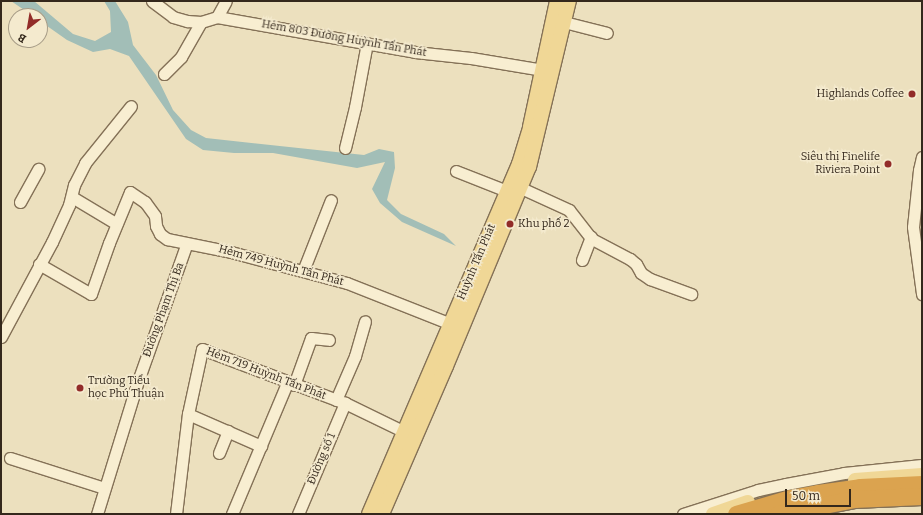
<!DOCTYPE html>
<html>
<head>
<meta charset="utf-8">
<style>
	body { margin:0 }
	#map { position:relative; width:923px; height:515px; overflow:hidden; background:#ece0be; font-family:Bitter,serif }
	div>[style] { position:absolute }
	[style*='--x'] { left:calc(var(--x)*1px); top:calc(var(--y)*1px); width:calc(var(--w)*1px); rotate:calc(var(--a)*1deg) }
	.water>* { inset:0; background:#a2beb7 }
	.roads { filter:drop-shadow(1px 0 #847157) drop-shadow(-1px 0 #847157) drop-shadow(0 1px #847157) drop-shadow(0 -1px #847157) }
	.minor>* { height:11px; margin:-5.5px; padding:0 5.5px; transform-origin:5.5px; border-radius:5.5px; background:#f8eed1 }
	.major>* { height:14px; margin:-7px; padding:0 7px; transform-origin:7px; border-radius:7px; background:#f0d796 }
	.highway>* { height:17px; margin:-8.5px; padding:0 8.5px; transform-origin:8.5px; border-radius:8.5px; background:#dba34f }
	.dots>* { width:11px; height:11px; translate:-50% -50%; box-sizing:border-box; border:2px solid #f4eace; border-radius:50% }
	span { translate:-50% -50%; white-space:nowrap; text-align:center; line-height:1.15; -webkit-text-stroke:3px #f4eace; paint-order:stroke }
	.street-label { font-size:11px; color:#34281c }
	.poi-label { font-size:11px; color:#34281c }
	.right { translate:-100% -50%; text-align:right }
	.left { translate:0 -50%; text-align:left }
	.frame { position:absolute; inset:0; border:2px solid #34281c; pointer-events:none }
	.north { position:absolute; left:8px; top:8px; width:40px; height:40px; box-sizing:border-box; background:#f4eace; border:1px solid #a79c87; border-radius:50%; rotate:211deg; font-size:11px; font-weight:700; line-height:16px; text-align:center; color:#34281c }
	.north::after { content:''; display:block; margin:auto; width:14px; height:18px; background:#922c29; clip-path:polygon(50% 0,100% 100%,50% 72%,0 100%) }
	.scale { position:absolute; left:785px; top:489px; width:66px; height:18px; box-sizing:border-box; border:2px solid #34281c; border-top:0; padding-left:5px; font-size:12px; line-height:14px; white-space:nowrap; color:#34281c; -webkit-text-stroke:3px #f4eace; paint-order:stroke }
</style>
</head>
<body>
<div id="map">
	<div class="water">
		<i style="clip-path:polygon(11px 1px,34px 1px,73px 34px,95px 41px,111px 32px,110px 11px,104px 1px,115px 1px,128px 22px,133px 45px,156px 75px,173px 110px,191px 130px,206px 138px,364px 155px,379px 149px,394px 152px,395px 168px,387px 200px,401px 214px,444px 234px,456px 246px,402px 222px,380px 203px,372px 189px,385px 162px,357px 168px,273px 153px,234px 153px,203px 150px,186px 139px,129px 56px,110px 49px,93px 52px,67px 40px,40px 21px,40px 16px,33px 16px)"></i>
	</div>
	<div class="roads">
		<div class="minor">
			<i style="--x:152;--y:1;--w:26;--a:37"></i>
			<i style="--x:173;--y:17;--w:15;--a:16"></i>
			<i style="--x:187;--y:21;--w:14;--a:4"></i>
			<i style="--x:201;--y:22;--w:17;--a:-17"></i>
			<i style="--x:217;--y:17;--w:201;--a:10"></i>
			<i style="--x:415;--y:52;--w:56;--a:6.1"></i>
			<i style="--x:471;--y:58;--w:73;--a:9.5"></i>
			<i style="--x:217;--y:17;--w:18;--a:-61"></i>
			<i style="--x:564;--y:22;--w:44;--a:14.3"></i>
			<i style="--x:164;--y:74;--w:24;--a:-45"></i>
			<i style="--x:181;--y:57;--w:40;--a:-60.3"></i>
			<i style="--x:345;--y:148;--w:42;--a:-76.3"></i>
			<i style="--x:355;--y:107;--w:65;--a:-79.4"></i>
			<i style="--x:922;--y:157;--w:13;--a:103"></i>
			<i style="--x:919;--y:170;--w:57;--a:96"></i>
			<i style="--x:913;--y:227;--w:68;--a:82.3"></i>
			<i style="--x:456;--y:171;--w:55;--a:21.4"></i>
			<i style="--x:521;--y:188;--w:53;--a:24.6"></i>
			<i style="--x:569;--y:210;--w:37;--a:52"></i>
			<i style="--x:592;--y:239;--w:43;--a:27.8"></i>
			<i style="--x:630;--y:259;--w:8;--a:40"></i>
			<i style="--x:636;--y:264;--w:10;--a:61"></i>
			<i style="--x:641;--y:273;--w:11;--a:34"></i>
			<i style="--x:650;--y:279;--w:44;--a:20.1"></i>
			<i style="--x:72;--y:197;--w:52;--a:31"></i>
			<i style="--x:20;--y:202;--w:38;--a:-61"></i>
			<i style="--x:582;--y:260;--w:25;--a:-69"></i>
			<i style="--x:39;--y:264;--w:60;--a:30"></i>
			<i style="--x:91;--y:294;--w:54;--a:-70.6"></i>
			<i style="--x:109;--y:243;--w:55;--a:-67.6"></i>
			<i style="--x:130;--y:192;--w:18;--a:34"></i>
			<i style="--x:145;--y:202;--w:17;--a:54"></i>
			<i style="--x:155;--y:216;--w:10;--a:84"></i>
			<i style="--x:156;--y:226;--w:9;--a:63"></i>
			<i style="--x:160;--y:234;--w:9;--a:36"></i>
			<i style="--x:167;--y:239;--w:65;--a:11.5"></i>
			<i style="--x:231;--y:252;--w:120;--a:15"></i>
			<i style="--x:347;--y:283;--w:112;--a:21.5"></i>
			<i style="--x:303;--y:271;--w:76;--a:-68.5"></i>
			<i style="--x:1;--y:337;--w:108;--a:-61.8"></i>
			<i style="--x:52;--y:242;--w:41;--a:-65.3"></i>
			<i style="--x:69;--y:205;--w:21;--a:-76"></i>
			<i style="--x:74;--y:185;--w:25;--a:-63"></i>
			<i style="--x:85;--y:163;--w:73;--a:-51.1"></i>
			<i style="--x:294;--y:385;--w:50;--a:-70.1"></i>
			<i style="--x:311;--y:338;--w:18;--a:6"></i>
			<i style="--x:336;--y:400;--w:48;--a:-66.6"></i>
			<i style="--x:355;--y:356;--w:36;--a:-74"></i>
			<i style="--x:188;--y:414;--w:80;--a:23.7"></i>
			<i style="--x:219;--y:453;--w:24;--a:-68"></i>
			<i style="--x:10;--y:458;--w:99;--a:17.7"></i>
			<i style="--x:97;--y:514;--w:139;--a:-72.9"></i>
			<i style="--x:138;--y:381;--w:146;--a:-70.5"></i>
			<i style="--x:176;--y:514;--w:101;--a:-83.2"></i>
			<i style="--x:188;--y:414;--w:66;--a:-77.8"></i>
			<i style="--x:202;--y:349;--w:153;--a:20.7"></i>
			<i style="--x:345;--y:403;--w:73;--a:25.9"></i>
			<i style="--x:232;--y:514;--w:142;--a:-67.2"></i>
			<i style="--x:298;--y:514;--w:121;--a:-67.1"></i>
			<i style="--x:683;--y:514;--w:79;--a:-17.7"></i>
			<i style="--x:758;--y:490;--w:29;--a:-12"></i>
			<i style="--x:786;--y:484;--w:59;--a:-10.7"></i>
			<i style="--x:844;--y:473;--w:78;--a:-5.9"></i>
		</div>
		<div class="major">
			<i style="--x:855;--y:480;--w:67;--a:-4.3"></i>
			<i style="--x:369;--y:514;--w:381;--a:-66.8"></i>
			<i style="--x:519;--y:164;--w:39;--a:-73"></i>
			<i style="--x:530;--y:127;--w:129;--a:-77.9"></i>
			<i style="--x:382;--y:514;--w:161;--a:-66.6"></i>
			<i style="--x:446;--y:366;--w:216;--a:-67.4"></i>
			<i style="--x:529;--y:167;--w:171;--a:-76.5"></i>
			<i style="--x:713;--y:514;--w:37;--a:-19"></i>
		</div>
		<div class="highway">
			<i style="--x:736;--y:514;--w:56;--a:-16.5"></i>
			<i style="--x:790;--y:498;--w:28;--a:-10"></i>
			<i style="--x:818;--y:493;--w:42;--a:-8.1"></i>
			<i style="--x:860;--y:487;--w:62;--a:-2.8"></i>
			<i style="--x:778;--y:514;--w:77;--a:-11.2"></i>
			<i style="--x:854;--y:499;--w:68;--a:-2.5"></i>
		</div>
	</div>
	<div class="dots">
		<i style="left:912px;top:94px;background:#922c29"></i>
		<i style="left:888px;top:164px;background:#922c29"></i>
		<i style="left:510px;top:224px;background:#922c29"></i>
		<i style="left:80px;top:388px;background:#922c29"></i>
	</div>
	<div class="street-label">
		<span style="left:344px;top:39px;rotate:10deg">Hẻm 803 Đường Huỳnh Tấn Phát</span>
		<span style="left:477px;top:262px;rotate:-67deg">Huỳnh Tấn Phát</span>
		<span style="left:281px;top:266px;rotate:15deg">Hẻm 749 Huỳnh Tấn Phát</span>
		<span style="left:164px;top:310px;rotate:-70deg">Đường Phạm Thị Ba</span>
		<span style="left:266px;top:374px;rotate:21deg">Hẻm 719 Huỳnh Tấn Phát</span>
		<span style="left:322px;top:459px;rotate:-67deg">Đường số 1</span>
	</div>
	<div class="poi-label">
		<span class="right" style="left:904px;top:94px">Highlands Coffee</span>
		<span class="right" style="left:880px;top:164px">Siêu thị Finelife<br>Riviera Point</span>
		<span class="left" style="left:518px;top:224px">Khu phố 2</span>
		<span class="left" style="left:88px;top:388px">Trường Tiểu<br>học Phú Thuận</span>
	</div>
	<div class="frame"></div>
	<div class="north">B</div>
	<div class="scale">50 m</div>
</div>
</body>
</html>
